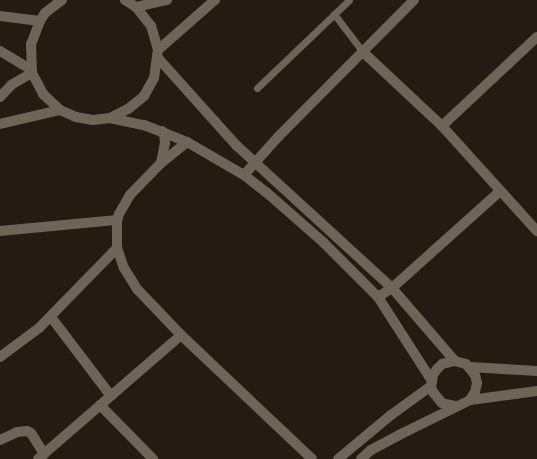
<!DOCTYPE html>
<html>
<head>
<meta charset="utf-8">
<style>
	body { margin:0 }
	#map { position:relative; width:537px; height:459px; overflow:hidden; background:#241c12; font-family:"Public Sans",sans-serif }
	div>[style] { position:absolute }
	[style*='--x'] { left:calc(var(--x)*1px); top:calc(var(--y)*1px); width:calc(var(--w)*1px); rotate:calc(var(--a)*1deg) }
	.service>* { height:7px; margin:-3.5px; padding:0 3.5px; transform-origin:3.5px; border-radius:3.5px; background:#6e6558 }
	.minor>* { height:10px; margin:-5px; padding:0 5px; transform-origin:5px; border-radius:5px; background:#6e6558 }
	.tertiary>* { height:10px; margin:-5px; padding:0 5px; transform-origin:5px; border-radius:5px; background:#6e6558 }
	span { translate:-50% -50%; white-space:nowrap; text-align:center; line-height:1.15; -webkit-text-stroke:4px #241c12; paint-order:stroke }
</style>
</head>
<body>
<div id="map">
	<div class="service">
		<i style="--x:334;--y:14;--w:48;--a:52.7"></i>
		<i style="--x:257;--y:88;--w:127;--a:-43.7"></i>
	</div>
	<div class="minor">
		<i style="--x:537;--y:37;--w:130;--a:136.9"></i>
		<i style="--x:442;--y:126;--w:142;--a:47.9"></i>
		<i style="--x:363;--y:52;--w:108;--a:43.1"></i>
		<i style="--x:0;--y:97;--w:16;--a:-47"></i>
		<i style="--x:11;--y:85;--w:24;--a:-30"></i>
		<i style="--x:0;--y:124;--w:62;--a:-13.1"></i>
		<i style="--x:187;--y:142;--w:33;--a:141"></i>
		<i style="--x:161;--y:163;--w:45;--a:134.1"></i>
		<i style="--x:130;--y:195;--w:22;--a:120"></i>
		<i style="--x:119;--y:214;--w:6;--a:108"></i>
		<i style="--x:117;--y:220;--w:28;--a:90"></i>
		<i style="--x:117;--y:248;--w:21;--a:71"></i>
		<i style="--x:124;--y:268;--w:26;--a:58"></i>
		<i style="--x:138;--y:290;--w:62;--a:46.3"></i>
		<i style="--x:181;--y:335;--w:180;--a:43.4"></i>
		<i style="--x:161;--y:163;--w:20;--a:-79"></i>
		<i style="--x:165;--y:143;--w:10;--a:-96"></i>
		<i style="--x:164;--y:133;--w:3;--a:-135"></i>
		<i style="--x:244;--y:175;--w:51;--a:-48.2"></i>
		<i style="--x:278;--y:137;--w:193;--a:-45.2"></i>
		<i style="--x:0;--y:231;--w:118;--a:-5.4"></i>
		<i style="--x:378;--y:297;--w:17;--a:-33"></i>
		<i style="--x:392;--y:288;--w:145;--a:-41.9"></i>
		<i style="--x:51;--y:317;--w:99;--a:52.8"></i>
		<i style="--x:0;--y:357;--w:49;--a:-36.6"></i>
		<i style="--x:39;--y:328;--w:112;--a:-45.7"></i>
		<i style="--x:100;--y:405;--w:76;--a:45.5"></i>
		<i style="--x:0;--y:440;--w:19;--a:-25"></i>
		<i style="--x:17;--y:432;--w:10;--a:-6"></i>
		<i style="--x:27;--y:431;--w:4;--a:27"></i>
		<i style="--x:31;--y:433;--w:25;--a:58"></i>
		<i style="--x:38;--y:459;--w:189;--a:-40.9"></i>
	</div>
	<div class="tertiary">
		<i style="--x:62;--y:0;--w:21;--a:143"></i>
		<i style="--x:45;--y:13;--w:9;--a:122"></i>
		<i style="--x:40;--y:21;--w:25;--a:111"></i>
		<i style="--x:31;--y:44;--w:29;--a:88"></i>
		<i style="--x:32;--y:73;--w:24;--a:62"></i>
		<i style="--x:43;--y:94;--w:23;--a:43"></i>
		<i style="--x:60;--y:110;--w:17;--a:24"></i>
		<i style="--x:76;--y:117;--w:17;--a:10"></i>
		<i style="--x:93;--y:120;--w:17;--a:-7"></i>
		<i style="--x:110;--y:118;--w:20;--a:-27"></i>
		<i style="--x:128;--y:109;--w:21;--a:-39"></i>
		<i style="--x:144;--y:96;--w:21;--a:-61"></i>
		<i style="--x:154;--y:78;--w:28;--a:-82"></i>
		<i style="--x:158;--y:50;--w:25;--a:-106"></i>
		<i style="--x:151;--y:26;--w:24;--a:-128"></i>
		<i style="--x:136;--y:7;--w:13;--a:-148"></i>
		<i style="--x:136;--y:7;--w:32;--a:-13"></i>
		<i style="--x:0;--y:16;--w:40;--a:7.1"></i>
		<i style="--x:158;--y:50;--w:76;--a:-41.3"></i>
		<i style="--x:0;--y:51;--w:37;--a:31"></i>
		<i style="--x:158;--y:58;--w:117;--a:48.1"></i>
		<i style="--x:236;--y:145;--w:212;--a:42.5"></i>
		<i style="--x:392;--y:288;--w:96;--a:49.2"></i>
		<i style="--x:110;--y:118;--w:35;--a:12"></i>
		<i style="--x:144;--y:125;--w:46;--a:21.6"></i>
		<i style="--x:187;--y:142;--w:66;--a:30.1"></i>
		<i style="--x:244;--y:175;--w:28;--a:38"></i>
		<i style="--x:266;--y:192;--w:77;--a:41.3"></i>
		<i style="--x:324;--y:243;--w:76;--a:45"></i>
		<i style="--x:378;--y:297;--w:100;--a:57.3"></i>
		<i style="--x:470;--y:367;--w:67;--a:3.4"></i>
		<i style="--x:470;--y:400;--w:68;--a:-7.7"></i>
		<i style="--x:338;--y:459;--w:69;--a:-39.7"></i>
		<i style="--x:391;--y:415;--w:49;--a:-35.9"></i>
		<i style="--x:361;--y:459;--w:13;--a:-42"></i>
		<i style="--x:371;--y:450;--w:32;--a:-28"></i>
		<i style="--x:399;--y:435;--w:79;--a:-26.2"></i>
		<i style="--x:470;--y:400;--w:9;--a:-58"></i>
		<i style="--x:475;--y:392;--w:9;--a:-77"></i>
		<i style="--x:477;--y:383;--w:8;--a:-104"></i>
		<i style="--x:475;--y:375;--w:14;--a:-129"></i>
		<i style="--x:466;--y:364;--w:11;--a:-165"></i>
		<i style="--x:455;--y:361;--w:13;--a:167"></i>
		<i style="--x:442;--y:364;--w:7;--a:135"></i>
		<i style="--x:437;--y:369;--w:7;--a:124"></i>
		<i style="--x:433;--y:375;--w:11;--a:100"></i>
		<i style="--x:431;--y:386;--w:6;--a:72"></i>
		<i style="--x:433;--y:392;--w:14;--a:51"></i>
		<i style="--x:442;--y:403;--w:13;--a:13"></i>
	</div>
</div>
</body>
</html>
